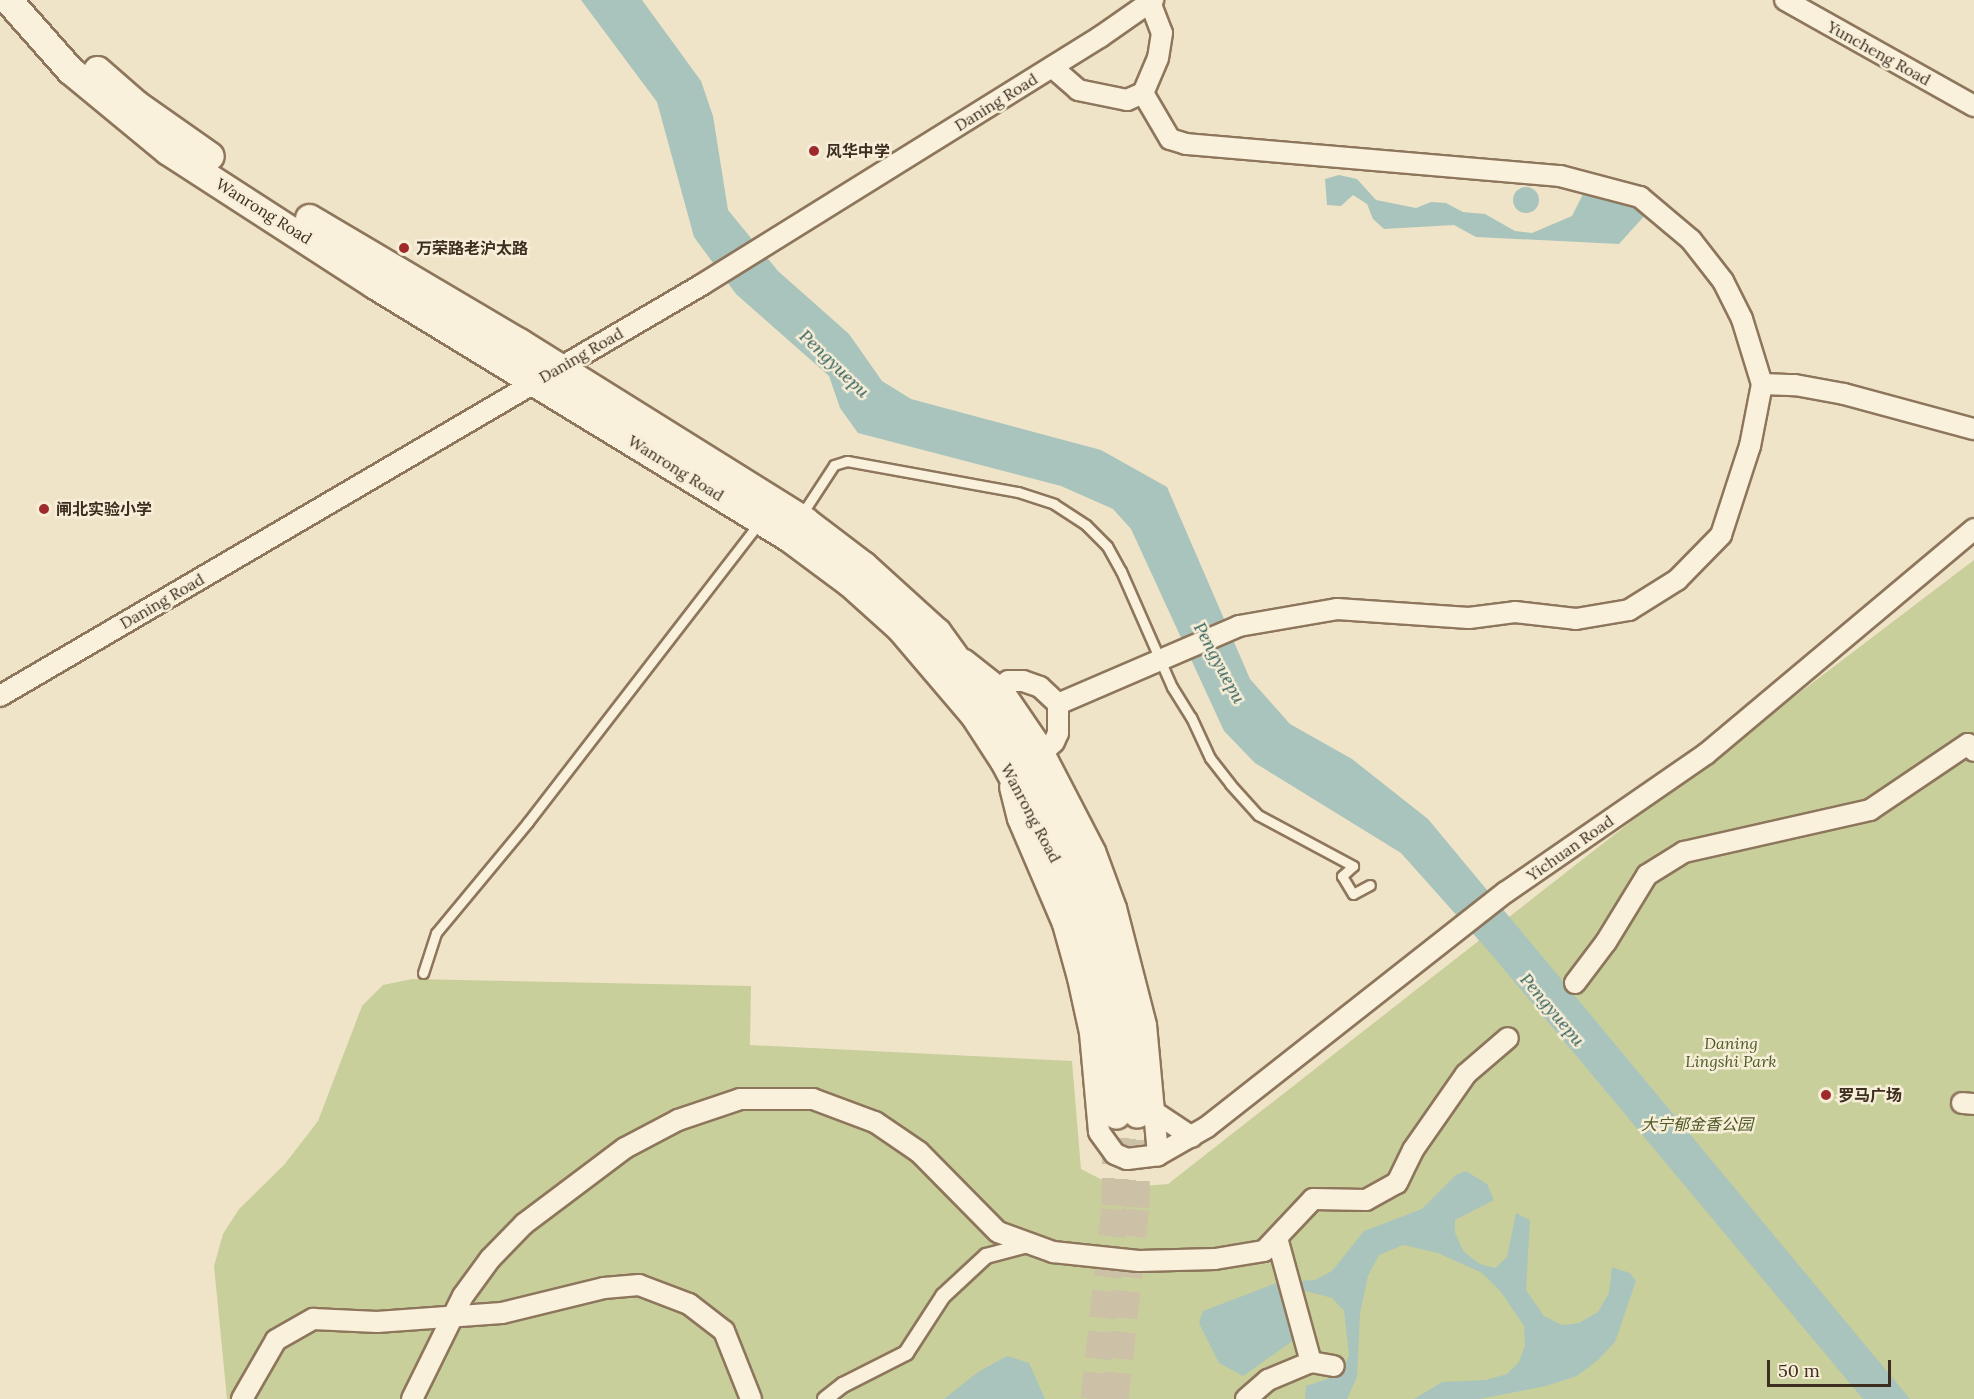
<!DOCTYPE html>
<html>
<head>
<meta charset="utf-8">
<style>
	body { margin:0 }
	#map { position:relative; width:1974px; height:1399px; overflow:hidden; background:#f0e4c8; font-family:Lora,"Noto Sans SC",serif }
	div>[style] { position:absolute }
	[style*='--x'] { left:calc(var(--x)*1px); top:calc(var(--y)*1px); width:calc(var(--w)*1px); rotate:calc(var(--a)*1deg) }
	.green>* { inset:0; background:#c9cf9b }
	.water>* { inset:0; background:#a9c4bc }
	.round { border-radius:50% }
	.secondary-tunnel>* { height:27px; margin-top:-13.5px; transform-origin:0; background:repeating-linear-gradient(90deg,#ccc0a6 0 27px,transparent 0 41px) }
	.roads { filter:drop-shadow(2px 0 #8d765c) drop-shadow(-2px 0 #8d765c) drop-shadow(0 2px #8d765c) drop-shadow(0 -2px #8d765c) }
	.service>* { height:9px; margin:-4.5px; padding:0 4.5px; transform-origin:4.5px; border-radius:4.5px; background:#faf1dc }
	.pedestrian>* { height:14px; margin:-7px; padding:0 7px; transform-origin:7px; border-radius:7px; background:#faf1dc }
	.minor>* { height:20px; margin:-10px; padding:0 10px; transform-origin:10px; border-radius:10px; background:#faf1dc }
	.secondary>* { height:27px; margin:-13.5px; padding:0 13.5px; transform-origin:13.5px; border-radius:13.5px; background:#faf1dc }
	.dots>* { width:16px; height:16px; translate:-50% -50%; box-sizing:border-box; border:3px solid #f7eed8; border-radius:50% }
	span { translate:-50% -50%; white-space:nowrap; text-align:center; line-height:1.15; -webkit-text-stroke:5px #f7eed8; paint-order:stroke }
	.street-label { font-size:16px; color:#3d2e20 }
	.poi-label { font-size:16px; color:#3d2e20; font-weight:700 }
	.left { translate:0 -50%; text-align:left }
	.park-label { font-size:16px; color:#4d5a26; font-style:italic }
	.water-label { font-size:18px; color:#2f5d5a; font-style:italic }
	.scale { position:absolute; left:1767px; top:1360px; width:124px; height:27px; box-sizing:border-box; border:3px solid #3d2e20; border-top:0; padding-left:8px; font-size:18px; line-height:21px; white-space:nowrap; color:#3d2e20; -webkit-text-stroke:4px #f7eed8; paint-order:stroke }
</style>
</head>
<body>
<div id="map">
	<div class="green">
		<i style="clip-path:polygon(1974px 560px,1974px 1399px,227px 1399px,214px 1266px,223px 1234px,239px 1209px,284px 1165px,318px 1121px,362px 1006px,383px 985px,412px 979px,751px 986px,750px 1045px,1072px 1061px,1081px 1169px,1118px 1188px,1168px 1184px,1670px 791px)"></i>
	</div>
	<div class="water">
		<i style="clip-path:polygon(581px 0,642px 0,701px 81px,713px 116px,728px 210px,778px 271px,849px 334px,882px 381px,911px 399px,1101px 450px,1167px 487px,1250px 679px,1290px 724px,1352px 759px,1428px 819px,1910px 1399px,1863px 1399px,1492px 955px,1401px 853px,1255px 763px,1224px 731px,1131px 529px,1113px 509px,1061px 486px,858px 433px,840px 408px,829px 376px,736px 294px,694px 237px,657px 102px)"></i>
		<i style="clip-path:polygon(1339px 175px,1357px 179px,1376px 200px,1416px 208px,1431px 202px,1446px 203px,1463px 212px,1485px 214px,1515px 231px,1532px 233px,1572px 216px,1585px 190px,1615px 196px,1647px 213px,1619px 244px,1476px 237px,1454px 225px,1384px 229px,1373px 219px,1367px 204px,1353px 195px,1341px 206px,1327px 205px,1325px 179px)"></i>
		<i class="round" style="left:1513px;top:187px;width:26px;height:26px"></i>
		<i style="clip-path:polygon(1466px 1171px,1487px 1184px,1494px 1200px,1455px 1220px,1455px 1233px,1464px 1252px,1480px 1264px,1495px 1268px,1507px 1257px,1516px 1213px,1530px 1220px,1526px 1290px,1544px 1316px,1562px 1325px,1579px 1323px,1598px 1312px,1609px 1293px,1612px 1267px,1630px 1273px,1636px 1281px,1615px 1342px,1598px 1360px,1577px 1376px,1546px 1386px,1479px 1399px,1414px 1399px,1442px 1382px,1486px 1380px,1507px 1374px,1519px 1362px,1525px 1345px,1524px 1326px,1501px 1292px,1482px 1273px,1438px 1253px,1403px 1245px,1379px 1255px,1368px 1276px,1360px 1314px,1357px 1377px,1347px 1399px,1305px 1399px,1306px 1386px,1342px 1374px,1349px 1355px,1344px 1311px,1332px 1298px,1306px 1291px,1284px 1299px,1294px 1340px,1243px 1376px,1219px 1363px,1199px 1323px,1203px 1311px,1279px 1282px,1315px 1280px,1332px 1271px,1364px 1231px,1422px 1209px,1456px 1175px)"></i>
		<i style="clip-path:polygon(1007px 1356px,1029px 1363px,1045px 1399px,944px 1399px,978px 1372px)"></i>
	</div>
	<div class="secondary-tunnel">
		<i style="--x:1094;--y:1399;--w:195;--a:-83.8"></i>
		<i style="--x:1115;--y:1205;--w:90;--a:-89.4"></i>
		<i style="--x:1115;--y:1399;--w:193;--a:-83.8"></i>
		<i style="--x:1136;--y:1207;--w:93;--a:-89.4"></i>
	</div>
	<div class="roads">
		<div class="service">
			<i style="--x:800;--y:517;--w:62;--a:-56.8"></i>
			<i style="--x:834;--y:465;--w:14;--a:-17"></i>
			<i style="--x:847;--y:461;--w:174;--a:10.3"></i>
			<i style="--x:1018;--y:492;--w:38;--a:18"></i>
			<i style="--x:1054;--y:504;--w:38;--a:33"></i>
			<i style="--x:1086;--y:525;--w:30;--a:45"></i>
			<i style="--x:1107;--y:546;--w:29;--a:61"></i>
			<i style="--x:1121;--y:571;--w:127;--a:66.3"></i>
			<i style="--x:1172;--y:687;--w:36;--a:58"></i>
			<i style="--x:1191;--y:717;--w:45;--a:65.1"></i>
			<i style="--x:1210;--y:758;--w:33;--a:52"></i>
			<i style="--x:1230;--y:784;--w:42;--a:47.9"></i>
			<i style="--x:1258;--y:815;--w:108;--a:28.2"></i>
			<i style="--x:1353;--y:866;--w:15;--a:138"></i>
			<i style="--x:1342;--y:876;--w:21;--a:59"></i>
			<i style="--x:1353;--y:894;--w:19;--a:-28"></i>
			<i style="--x:423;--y:973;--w:42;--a:-72"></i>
			<i style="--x:436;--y:933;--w:144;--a:-50.3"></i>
			<i style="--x:528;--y:822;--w:378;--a:-52.3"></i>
		</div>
		<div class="pedestrian">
			<i style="--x:825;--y:1399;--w:23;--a:-38"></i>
			<i style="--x:843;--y:1385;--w:71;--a:-26.9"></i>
			<i style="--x:906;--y:1353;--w:68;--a:-57"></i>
			<i style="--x:943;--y:1296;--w:59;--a:-42.9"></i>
			<i style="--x:986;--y:1256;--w:47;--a:-14.9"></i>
		</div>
		<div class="minor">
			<i style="--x:1785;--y:0;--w:217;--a:29.3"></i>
			<i style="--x:1150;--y:2;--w:33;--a:69"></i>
			<i style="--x:1162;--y:33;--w:25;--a:99"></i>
			<i style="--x:1158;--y:58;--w:38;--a:113"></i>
			<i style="--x:1143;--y:93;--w:53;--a:59.6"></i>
			<i style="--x:1170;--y:139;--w:17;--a:17"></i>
			<i style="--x:1186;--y:144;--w:375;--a:4.9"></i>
			<i style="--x:1560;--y:176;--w:83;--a:14.7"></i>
			<i style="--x:1640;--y:197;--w:67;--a:40.1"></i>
			<i style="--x:1691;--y:240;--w:52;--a:52"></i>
			<i style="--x:1723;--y:281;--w:42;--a:63.4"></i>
			<i style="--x:1742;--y:319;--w:68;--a:72.9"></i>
			<i style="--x:1762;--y:384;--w:33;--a:2"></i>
			<i style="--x:1795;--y:385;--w:50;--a:10.4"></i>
			<i style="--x:1844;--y:394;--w:135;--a:15.1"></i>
			<i style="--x:1052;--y:67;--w:35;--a:41"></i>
			<i style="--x:1078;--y:90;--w:50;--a:11.5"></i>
			<i style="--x:1127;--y:100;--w:17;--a:-24"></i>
			<i style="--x:965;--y:660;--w:48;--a:38.3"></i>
			<i style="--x:1003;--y:690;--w:64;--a:55.8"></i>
			<i style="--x:1039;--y:743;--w:122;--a:62.6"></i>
			<i style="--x:1095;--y:851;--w:61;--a:69.8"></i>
			<i style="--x:1116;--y:908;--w:121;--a:75.6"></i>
			<i style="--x:1146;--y:1025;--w:131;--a:84.7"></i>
			<i style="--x:1003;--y:690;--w:10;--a:-61"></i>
			<i style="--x:1008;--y:681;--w:15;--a:0"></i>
			<i style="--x:1023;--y:681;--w:18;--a:19"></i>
			<i style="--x:1040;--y:687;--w:25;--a:43"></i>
			<i style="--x:1058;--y:704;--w:197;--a:-23.3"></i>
			<i style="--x:1239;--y:626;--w:99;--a:-9.8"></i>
			<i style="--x:1337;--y:609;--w:132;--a:3.9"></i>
			<i style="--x:1469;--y:618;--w:46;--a:-7.4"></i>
			<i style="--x:1515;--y:612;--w:61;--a:6.5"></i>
			<i style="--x:1576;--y:619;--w:54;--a:-9.6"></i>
			<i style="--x:1629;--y:610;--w:57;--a:-32"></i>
			<i style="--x:1677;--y:580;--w:63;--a:-45.6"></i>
			<i style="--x:1721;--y:535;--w:94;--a:-72"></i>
			<i style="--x:1750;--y:446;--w:63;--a:-79"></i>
			<i style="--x:0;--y:696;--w:815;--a:-30.37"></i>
			<i style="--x:703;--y:284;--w:468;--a:-31.9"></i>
			<i style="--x:1100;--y:37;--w:65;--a:-34.9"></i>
			<i style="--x:1044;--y:751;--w:13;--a:-42"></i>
			<i style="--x:1054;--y:742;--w:10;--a:-66"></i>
			<i style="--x:1058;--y:733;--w:29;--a:-90"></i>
			<i style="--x:1010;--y:787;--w:33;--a:76"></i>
			<i style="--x:1018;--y:819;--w:114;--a:66.8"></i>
			<i style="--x:1063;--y:924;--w:56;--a:74.5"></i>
			<i style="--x:1078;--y:978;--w:56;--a:77.7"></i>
			<i style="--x:1090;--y:1033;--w:99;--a:84.8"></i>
			<i style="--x:1099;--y:1132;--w:27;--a:54"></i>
			<i style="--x:1115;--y:1154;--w:13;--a:23"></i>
			<i style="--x:1127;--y:1159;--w:31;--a:-7"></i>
			<i style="--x:1158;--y:1155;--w:56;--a:-29.7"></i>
			<i style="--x:1207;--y:1127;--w:380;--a:-38.2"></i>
			<i style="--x:1506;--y:892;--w:243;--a:-34.6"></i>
			<i style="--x:1706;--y:754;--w:350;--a:-40"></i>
			<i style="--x:1575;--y:983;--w:51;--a:-52.9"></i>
			<i style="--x:1606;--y:942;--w:79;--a:-58.5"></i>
			<i style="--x:1647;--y:875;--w:44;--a:-31.9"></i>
			<i style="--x:1684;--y:852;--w:191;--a:-12.7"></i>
			<i style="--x:1870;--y:810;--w:118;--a:-34"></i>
			<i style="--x:1968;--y:744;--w:9;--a:49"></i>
			<i style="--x:1962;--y:1103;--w:12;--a:5"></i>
			<i style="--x:1156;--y:1113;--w:43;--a:33.7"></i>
			<i style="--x:1277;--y:1238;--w:129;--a:74.7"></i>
			<i style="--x:242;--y:1399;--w:68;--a:-60"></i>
			<i style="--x:276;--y:1340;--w:43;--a:-29.6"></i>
			<i style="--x:313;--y:1319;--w:64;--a:2.7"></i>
			<i style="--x:377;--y:1322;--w:125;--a:-4.1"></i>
			<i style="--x:502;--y:1313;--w:105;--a:-13.8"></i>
			<i style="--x:604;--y:1288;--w:35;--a:-5"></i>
			<i style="--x:639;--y:1285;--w:53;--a:20.8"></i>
			<i style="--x:689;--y:1304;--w:44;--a:37.6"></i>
			<i style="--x:724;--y:1331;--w:73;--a:68.3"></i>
			<i style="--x:412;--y:1399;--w:115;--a:-63.7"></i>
			<i style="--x:463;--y:1296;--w:46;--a:-53.9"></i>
			<i style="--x:490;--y:1259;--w:49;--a:-45.8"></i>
			<i style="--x:524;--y:1224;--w:126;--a:-37"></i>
			<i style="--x:625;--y:1148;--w:60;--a:-27.8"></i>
			<i style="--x:678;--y:1120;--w:65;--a:-18.7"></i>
			<i style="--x:740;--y:1099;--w:73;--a:0"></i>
			<i style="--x:813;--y:1099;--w:66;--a:20.4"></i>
			<i style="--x:875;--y:1122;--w:53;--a:34.3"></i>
			<i style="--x:919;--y:1152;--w:112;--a:45.4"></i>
			<i style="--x:998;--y:1232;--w:59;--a:20"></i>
			<i style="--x:1053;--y:1252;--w:86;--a:6"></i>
			<i style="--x:1139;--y:1261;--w:76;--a:-1.5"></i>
			<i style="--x:1215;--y:1259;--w:50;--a:-9.3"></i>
			<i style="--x:1264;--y:1251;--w:71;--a:-46.7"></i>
			<i style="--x:1313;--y:1199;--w:53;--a:1.1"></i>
			<i style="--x:1366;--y:1200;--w:35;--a:-29"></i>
			<i style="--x:1397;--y:1183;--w:37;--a:-64"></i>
			<i style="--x:1413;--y:1150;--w:93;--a:-55.1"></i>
			<i style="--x:1466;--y:1074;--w:55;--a:-40.6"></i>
			<i style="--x:1246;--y:1399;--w:29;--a:-41"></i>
			<i style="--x:1268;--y:1380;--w:47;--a:-22.7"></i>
			<i style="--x:1311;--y:1362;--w:23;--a:10"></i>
		</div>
		<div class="secondary">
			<i style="--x:8;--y:0;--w:94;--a:48.5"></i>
			<i style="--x:70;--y:70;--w:127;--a:39.6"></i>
			<i style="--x:168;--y:151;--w:247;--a:32.9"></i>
			<i style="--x:375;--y:285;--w:489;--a:31.4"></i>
			<i style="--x:792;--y:540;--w:72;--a:36.6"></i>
			<i style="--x:850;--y:583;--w:67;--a:42"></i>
			<i style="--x:900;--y:628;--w:114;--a:49.6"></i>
			<i style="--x:974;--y:715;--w:55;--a:56.9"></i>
			<i style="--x:1004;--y:761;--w:118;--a:62.1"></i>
			<i style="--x:1059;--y:865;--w:115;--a:71.3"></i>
			<i style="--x:1096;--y:974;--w:58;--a:79.1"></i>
			<i style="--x:1107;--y:1031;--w:84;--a:83.9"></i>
			<i style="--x:97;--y:70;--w:52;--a:41.1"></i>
			<i style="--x:136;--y:104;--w:90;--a:35.1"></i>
			<i style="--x:309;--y:218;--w:244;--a:30.6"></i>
			<i style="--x:519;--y:342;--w:337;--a:32"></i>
			<i style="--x:805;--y:521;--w:73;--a:37.2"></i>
			<i style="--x:863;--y:565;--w:100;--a:42.2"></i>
			<i style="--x:937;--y:632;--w:147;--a:54.1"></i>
			<i style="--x:1023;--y:751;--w:119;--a:62.6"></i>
			<i style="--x:1078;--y:857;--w:118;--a:71.3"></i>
			<i style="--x:1116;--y:969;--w:59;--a:78.3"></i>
			<i style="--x:1128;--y:1027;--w:87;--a:84.1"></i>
		</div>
	</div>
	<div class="dots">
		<i style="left:814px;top:151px;background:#9e2a2b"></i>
		<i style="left:404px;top:248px;background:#9e2a2b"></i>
		<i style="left:44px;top:509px;background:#9e2a2b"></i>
		<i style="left:1826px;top:1095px;background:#9e2a2b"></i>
	</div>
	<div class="street-label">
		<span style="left:1879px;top:53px;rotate:29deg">Yuncheng Road</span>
		<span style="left:996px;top:102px;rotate:-32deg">Daning Road</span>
		<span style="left:264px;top:211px;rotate:32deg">Wanrong Road</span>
		<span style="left:581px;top:355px;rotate:-30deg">Daning Road</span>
		<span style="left:676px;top:468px;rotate:32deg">Wanrong Road</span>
		<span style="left:162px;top:601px;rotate:-30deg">Daning Road</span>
		<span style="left:1031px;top:813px;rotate:62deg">Wanrong Road</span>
		<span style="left:1570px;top:848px;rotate:-35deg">Yichuan Road</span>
	</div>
	<div class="poi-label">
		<span class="left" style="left:826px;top:151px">风华中学</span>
		<span class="left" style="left:416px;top:248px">万荣路老沪太路</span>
		<span class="left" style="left:56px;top:509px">闸北实验小学</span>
		<span class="left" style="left:1838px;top:1095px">罗马广场</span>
	</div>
	<div class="park-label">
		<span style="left:1731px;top:1052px">Daning<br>Lingshi Park</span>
		<span style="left:1697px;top:1124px">大宁郁金香公园</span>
	</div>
	<div class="water-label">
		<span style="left:834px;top:364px;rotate:44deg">Pengyuepu</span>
		<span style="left:1219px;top:663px;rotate:62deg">Pengyuepu</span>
		<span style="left:1552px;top:1010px;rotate:50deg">Pengyuepu</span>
	</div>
	<div class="scale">50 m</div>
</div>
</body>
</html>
